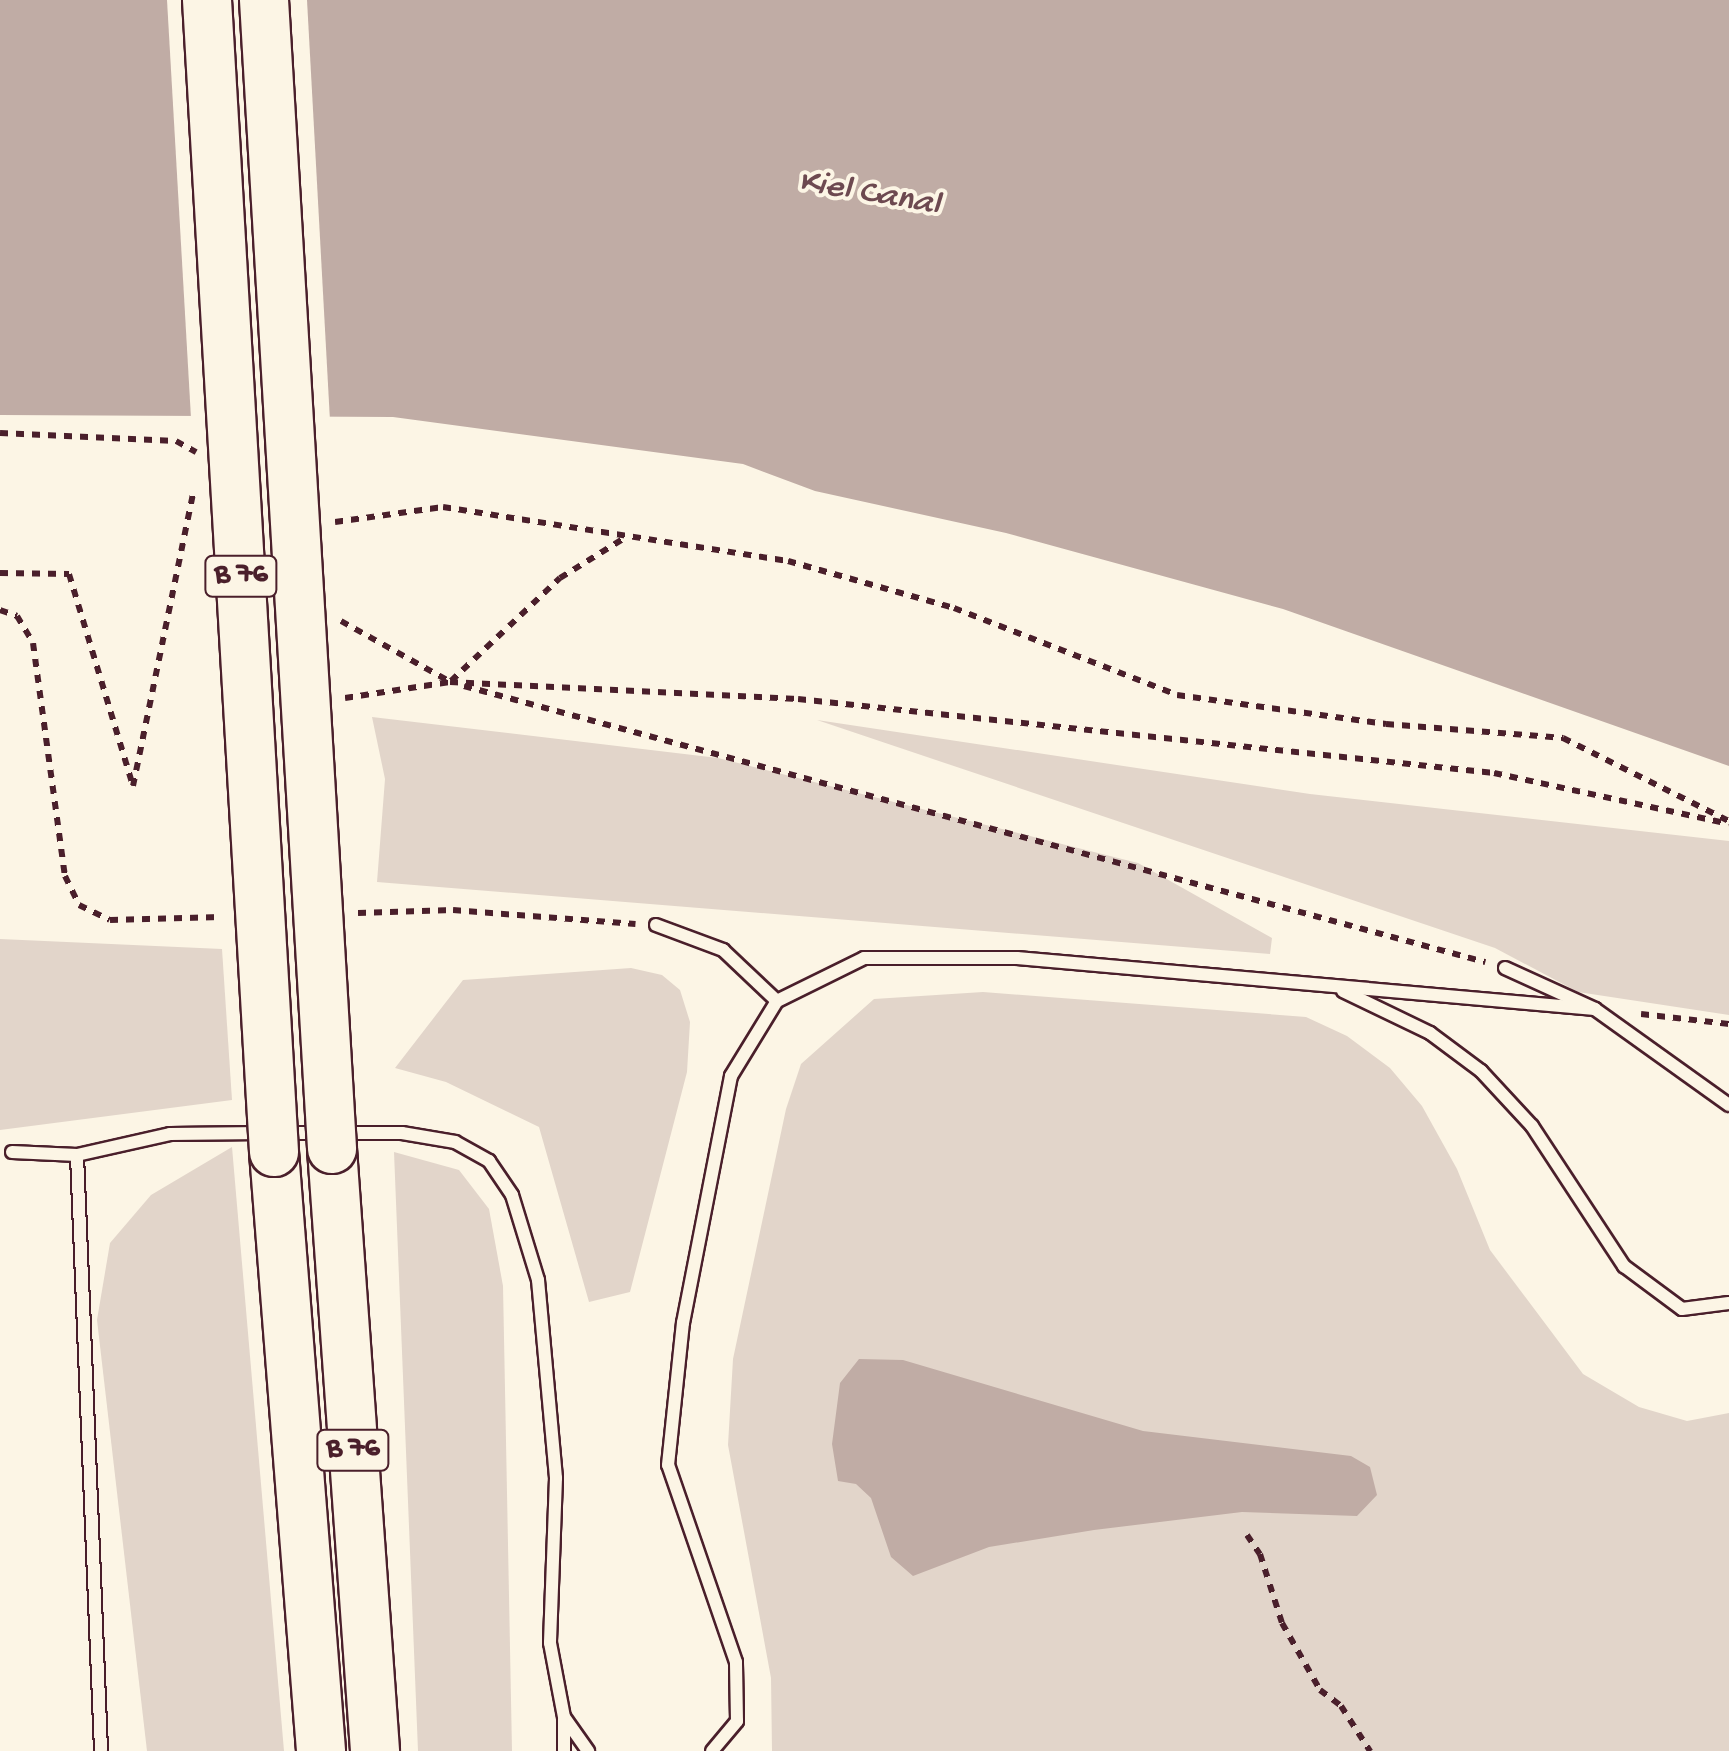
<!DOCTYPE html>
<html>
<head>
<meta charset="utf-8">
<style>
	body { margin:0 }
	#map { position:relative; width:1729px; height:1751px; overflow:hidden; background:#fcf5e5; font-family:"Gochi Hand",sans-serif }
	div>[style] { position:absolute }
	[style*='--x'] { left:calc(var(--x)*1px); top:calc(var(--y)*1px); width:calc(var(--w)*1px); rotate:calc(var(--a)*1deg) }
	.green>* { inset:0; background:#e2d5ca }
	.water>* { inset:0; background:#c0aca5 }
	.pier>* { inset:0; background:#fcf5e5 }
	.path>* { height:6px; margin-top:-3px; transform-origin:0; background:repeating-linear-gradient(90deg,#4a1f2b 0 8px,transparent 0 16px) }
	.roads { filter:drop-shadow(2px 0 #4a1f2b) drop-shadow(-2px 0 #4a1f2b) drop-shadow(0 2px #4a1f2b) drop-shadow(0 -2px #4a1f2b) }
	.lane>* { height:12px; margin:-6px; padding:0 6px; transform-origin:6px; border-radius:6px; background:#fcf5e5 }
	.highway>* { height:48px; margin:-24px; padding:0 24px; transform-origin:24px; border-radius:24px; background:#fcf5e5 }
	.bridges { filter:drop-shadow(2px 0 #4a1f2b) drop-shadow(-2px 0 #4a1f2b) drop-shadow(0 2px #4a1f2b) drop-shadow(0 -2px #4a1f2b) }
	.highway-bridge>* { height:48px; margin:-24px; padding:0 24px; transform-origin:24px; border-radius:24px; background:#fcf5e5 }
	span { translate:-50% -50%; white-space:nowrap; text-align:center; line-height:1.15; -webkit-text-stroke:8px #fcf5e5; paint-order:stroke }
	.shield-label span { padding:2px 8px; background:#fcf5e5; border:2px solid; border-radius:8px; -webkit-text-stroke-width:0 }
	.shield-label { font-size:30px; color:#4a1f2b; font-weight:700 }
	.water-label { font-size:35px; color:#6d4950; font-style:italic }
</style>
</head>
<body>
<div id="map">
	<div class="green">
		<i style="clip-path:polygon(372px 717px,718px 758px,1138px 863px,1272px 938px,1270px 954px,377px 882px,385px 779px)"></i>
		<i style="clip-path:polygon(817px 720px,1310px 794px,1729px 841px,1729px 1015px,1578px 992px,1495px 948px)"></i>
		<i style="clip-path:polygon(0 939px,222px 949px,232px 1100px,0 1130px)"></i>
		<i style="clip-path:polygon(631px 968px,662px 975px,680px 990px,690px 1022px,687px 1072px,630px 1292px,589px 1302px,539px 1127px,446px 1082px,395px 1068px,463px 980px)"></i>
		<i style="clip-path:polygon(983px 992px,1306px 1017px,1347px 1036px,1390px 1068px,1422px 1106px,1457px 1169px,1490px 1250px,1583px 1374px,1639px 1407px,1687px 1421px,1729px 1413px,1729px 1751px,772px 1751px,771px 1678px,728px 1445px,733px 1359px,786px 1109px,801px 1064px,874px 999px)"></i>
		<i style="clip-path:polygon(232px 1147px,284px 1751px,147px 1751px,97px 1320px,110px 1243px,151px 1195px)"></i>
		<i style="clip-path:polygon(394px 1152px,459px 1170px,489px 1209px,503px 1286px,512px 1751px,418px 1751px)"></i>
	</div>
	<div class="water">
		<i style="clip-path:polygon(0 0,1729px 0,1729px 766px,1283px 609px,1006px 533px,815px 491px,743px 464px,393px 417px,0 415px)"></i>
		<i style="clip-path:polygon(859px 1359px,903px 1360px,1143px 1431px,1351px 1456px,1370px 1467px,1377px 1495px,1357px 1516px,1242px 1512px,1094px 1530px,989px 1547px,913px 1576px,891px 1557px,871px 1498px,856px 1484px,838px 1481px,832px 1444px,840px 1383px)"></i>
	</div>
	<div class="pier">
		<i style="clip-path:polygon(167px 0,307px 0,330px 421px,191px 418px)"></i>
	</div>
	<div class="path">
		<i style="--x:0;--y:433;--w:176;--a:2.6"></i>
		<i style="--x:176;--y:441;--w:23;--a:29"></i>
		<i style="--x:335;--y:522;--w:109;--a:-7.9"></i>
		<i style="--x:443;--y:507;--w:349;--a:8.9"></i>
		<i style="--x:788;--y:561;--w:173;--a:15.8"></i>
		<i style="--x:954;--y:608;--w:239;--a:21.3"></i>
		<i style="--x:1177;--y:695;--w:211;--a:7.9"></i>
		<i style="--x:1386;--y:724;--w:178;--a:4.5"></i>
		<i style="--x:1563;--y:738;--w:186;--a:26.6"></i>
		<i style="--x:0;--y:573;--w:69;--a:0.8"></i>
		<i style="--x:69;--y:574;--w:221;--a:73.2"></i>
		<i style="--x:133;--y:786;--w:299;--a:-78.4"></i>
		<i style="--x:0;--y:610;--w:18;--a:19"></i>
		<i style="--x:17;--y:616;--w:31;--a:59"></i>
		<i style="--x:33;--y:643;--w:235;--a:82.2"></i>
		<i style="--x:65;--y:876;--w:32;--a:64"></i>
		<i style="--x:79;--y:905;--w:34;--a:26"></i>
		<i style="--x:110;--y:920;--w:111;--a:-1.5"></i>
		<i style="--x:341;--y:621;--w:121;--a:29.1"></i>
		<i style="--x:451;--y:681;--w:150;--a:-43.4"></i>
		<i style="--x:560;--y:578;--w:78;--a:-31.8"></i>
		<i style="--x:464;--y:686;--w:1058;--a:15.13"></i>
		<i style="--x:345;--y:698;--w:106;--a:-8.7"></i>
		<i style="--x:450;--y:682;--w:348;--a:2.8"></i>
		<i style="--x:798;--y:699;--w:700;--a:6.07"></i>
		<i style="--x:1494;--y:773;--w:240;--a:12.2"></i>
		<i style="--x:358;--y:913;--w:95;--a:-1.8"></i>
		<i style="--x:453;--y:910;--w:183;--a:4.4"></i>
		<i style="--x:1641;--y:1014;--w:89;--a:6.5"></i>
		<i style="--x:1247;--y:1535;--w:23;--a:56"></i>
		<i style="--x:1260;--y:1554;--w:72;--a:72.3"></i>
		<i style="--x:1282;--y:1623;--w:77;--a:60.4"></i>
		<i style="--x:1320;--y:1690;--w:26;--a:37"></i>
		<i style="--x:1341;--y:1706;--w:54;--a:57.2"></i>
	</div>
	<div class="roads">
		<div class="lane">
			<i style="--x:656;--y:925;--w:72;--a:20.5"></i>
			<i style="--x:723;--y:950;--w:74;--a:43.4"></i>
			<i style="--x:1505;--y:968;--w:99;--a:24.5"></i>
			<i style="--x:1595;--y:1009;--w:165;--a:35.6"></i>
			<i style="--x:1343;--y:991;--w:97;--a:25.8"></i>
			<i style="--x:1430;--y:1033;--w:64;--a:36.7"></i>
			<i style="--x:1481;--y:1071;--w:75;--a:47.2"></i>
			<i style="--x:1532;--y:1126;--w:168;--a:56.7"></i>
			<i style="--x:1624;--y:1266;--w:72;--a:36.6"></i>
			<i style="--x:1682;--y:1309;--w:47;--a:-7.3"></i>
			<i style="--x:282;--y:1133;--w:120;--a:0"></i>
			<i style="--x:402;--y:1133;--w:54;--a:9.6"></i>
			<i style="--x:455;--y:1142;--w:39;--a:29"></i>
			<i style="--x:489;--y:1161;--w:41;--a:55.9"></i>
			<i style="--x:512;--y:1195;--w:89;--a:73"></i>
			<i style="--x:538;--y:1280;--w:199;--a:84.8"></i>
			<i style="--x:556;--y:1478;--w:165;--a:92.1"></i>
			<i style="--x:550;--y:1643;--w:75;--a:79.3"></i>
			<i style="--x:564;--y:1717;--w:42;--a:54.8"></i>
			<i style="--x:12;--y:1152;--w:65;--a:2.6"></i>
			<i style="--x:77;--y:1155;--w:95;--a:-12.7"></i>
			<i style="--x:170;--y:1134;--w:92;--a:-0.6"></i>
			<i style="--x:77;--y:1155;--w:596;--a:87.69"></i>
			<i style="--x:564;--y:1751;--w:32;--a:-90"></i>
			<i style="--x:712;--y:1751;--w:39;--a:-50"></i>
			<i style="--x:737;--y:1721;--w:59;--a:-91"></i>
			<i style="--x:736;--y:1662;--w:208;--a:-109"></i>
			<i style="--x:668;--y:1465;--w:143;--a:-84"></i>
			<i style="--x:683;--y:1323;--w:252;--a:-79"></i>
			<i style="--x:731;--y:1076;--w:88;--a:-58.5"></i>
			<i style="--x:777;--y:1001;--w:97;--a:-26.3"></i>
			<i style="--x:864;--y:958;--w:153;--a:0"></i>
			<i style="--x:1017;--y:958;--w:580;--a:5.04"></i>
		</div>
		<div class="highway">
			<i style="--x:332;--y:1149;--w:604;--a:85.91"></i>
			<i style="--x:274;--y:1152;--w:601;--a:85.51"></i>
		</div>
	</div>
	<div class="bridges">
		<div class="highway-bridge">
			<i style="--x:207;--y:0;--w:1154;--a:86.67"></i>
			<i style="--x:264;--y:0;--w:1151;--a:86.61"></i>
		</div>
	</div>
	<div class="shield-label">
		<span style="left:241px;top:576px">B 76</span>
		<span style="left:353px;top:1450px">B 76</span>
	</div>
	<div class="water-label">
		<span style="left:869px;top:195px;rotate:10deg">Kiel Canal</span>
	</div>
</div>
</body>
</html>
